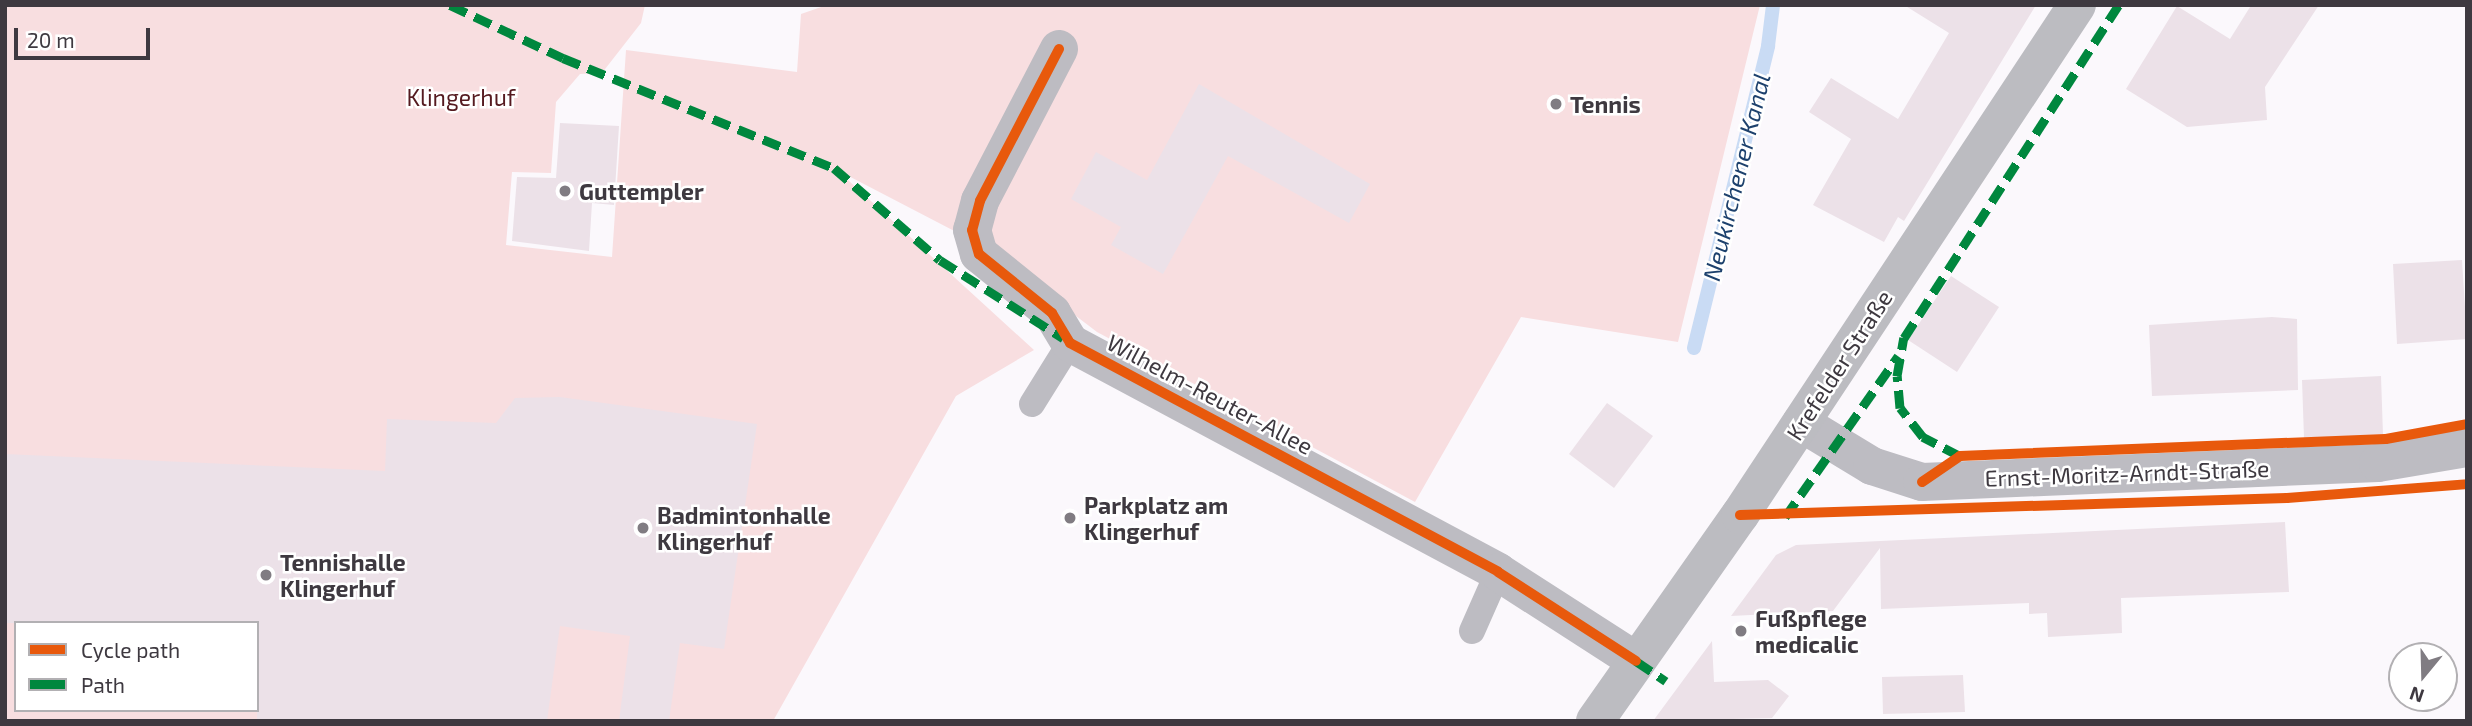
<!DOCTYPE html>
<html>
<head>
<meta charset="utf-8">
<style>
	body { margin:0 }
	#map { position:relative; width:2472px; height:726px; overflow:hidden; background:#fbf8fc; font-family:"Exo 2",sans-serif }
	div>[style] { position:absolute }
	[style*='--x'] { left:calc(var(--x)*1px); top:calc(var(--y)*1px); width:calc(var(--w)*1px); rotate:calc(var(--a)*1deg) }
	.green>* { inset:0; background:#f8dee0 }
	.stream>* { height:14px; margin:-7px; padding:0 7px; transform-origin:7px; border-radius:7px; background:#c9dbf4 }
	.building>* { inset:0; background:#ece1e8 }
	.service>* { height:26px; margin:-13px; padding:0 13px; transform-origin:13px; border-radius:13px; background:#bdbcc2 }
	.minor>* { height:38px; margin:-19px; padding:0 19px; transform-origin:19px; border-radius:19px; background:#bdbcc2 }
	.secondary>* { height:38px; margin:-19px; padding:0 19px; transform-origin:19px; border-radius:19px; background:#bcbcc1 }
	.quiet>* { height:9px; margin-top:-4.5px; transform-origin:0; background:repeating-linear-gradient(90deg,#00873e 0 18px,transparent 0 27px) }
	.cycleway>* { height:10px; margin:-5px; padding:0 5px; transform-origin:5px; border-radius:5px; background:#e8590c }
	.dots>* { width:19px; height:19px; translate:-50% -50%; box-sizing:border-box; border:4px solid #fff; border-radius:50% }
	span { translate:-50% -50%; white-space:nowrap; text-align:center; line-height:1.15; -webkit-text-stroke:5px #fff; paint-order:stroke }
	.park-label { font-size:23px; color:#551a20 }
	.poi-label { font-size:23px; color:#3e3940; font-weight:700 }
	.left { translate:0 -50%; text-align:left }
	.street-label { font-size:23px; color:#3e3940 }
	.water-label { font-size:24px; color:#1d416d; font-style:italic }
	.frame { position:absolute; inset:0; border:7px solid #3e3940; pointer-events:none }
	.legend { position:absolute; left:14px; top:621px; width:245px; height:91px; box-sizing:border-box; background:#fff; border:2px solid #b2b0b3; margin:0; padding:9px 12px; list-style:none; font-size:21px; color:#3e3940 }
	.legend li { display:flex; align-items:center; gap:14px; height:35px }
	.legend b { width:35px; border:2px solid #b2b0b3 }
	.north { position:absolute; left:2388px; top:642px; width:70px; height:70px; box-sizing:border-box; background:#fff; border:2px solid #b2b0b3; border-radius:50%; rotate:199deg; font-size:19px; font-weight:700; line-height:28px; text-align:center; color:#3e3940 }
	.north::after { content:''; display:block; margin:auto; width:24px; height:32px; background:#807c82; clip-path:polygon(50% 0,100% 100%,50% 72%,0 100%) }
	.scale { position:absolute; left:14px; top:28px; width:136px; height:32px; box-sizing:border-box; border:4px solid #3e3940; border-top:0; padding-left:9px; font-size:21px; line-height:24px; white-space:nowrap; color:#3e3940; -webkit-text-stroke:5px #fff; paint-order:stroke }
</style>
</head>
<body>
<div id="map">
	<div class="green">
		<i style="clip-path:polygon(evenodd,5px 5px,645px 5px,641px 23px,602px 73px,580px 74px,556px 102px,551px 173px,512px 172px,506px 245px,612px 257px,626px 50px,797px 72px,801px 14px,827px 5px,1760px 5px,1678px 342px,1521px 317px,1415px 502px,1097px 332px,987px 248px,837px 170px,1034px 350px,956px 396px,773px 721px,5px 721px,5px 5px,16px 623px,257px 623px,257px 710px,16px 710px,16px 623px)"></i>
	</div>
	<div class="stream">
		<i style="--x:1694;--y:348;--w:311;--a:-76.2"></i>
		<i style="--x:1768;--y:46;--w:41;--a:-83"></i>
	</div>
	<div class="building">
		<i style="clip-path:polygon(1904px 5px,2036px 5px,1904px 221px,1898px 217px,1884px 242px,1813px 205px,1851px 139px,1809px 112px,1831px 78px,1898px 119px,1949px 33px)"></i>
		<i style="clip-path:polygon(2319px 5px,2265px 87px,2267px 120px,2187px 127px,2126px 89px,2177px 6px,2230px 39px,2250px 7px)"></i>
		<i style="clip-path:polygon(1199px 84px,1370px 184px,1349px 223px,1228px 156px,1163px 274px,1111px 245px,1121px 227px,1071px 199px,1096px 152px,1147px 180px)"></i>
		<i style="clip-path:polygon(560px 123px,619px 126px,614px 205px,592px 203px,589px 251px,512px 241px,517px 177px,556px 178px)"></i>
		<i style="clip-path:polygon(2462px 260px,2467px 339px,2397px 344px,2393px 264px)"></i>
		<i style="clip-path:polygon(1951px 276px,1999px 307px,1957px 372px,1908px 340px)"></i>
		<i style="clip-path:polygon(2272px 317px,2297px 319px,2298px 390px,2152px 396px,2149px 325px)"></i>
		<i style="clip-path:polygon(2381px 376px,2383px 435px,2304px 438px,2302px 380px)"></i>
		<i style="clip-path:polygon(560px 397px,757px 424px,724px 649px,680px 643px,669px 721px,619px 721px,630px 636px,560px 626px,547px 721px,257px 721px,257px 623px,5px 623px,5px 454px,385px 471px,387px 419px,496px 423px,515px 398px)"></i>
		<i style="clip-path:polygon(1607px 403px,1653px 436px,1614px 488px,1569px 454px)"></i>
		<i style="clip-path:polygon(2285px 522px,2289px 592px,2121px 598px,2122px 633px,2048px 637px,2047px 613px,2029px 614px,2029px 603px,1881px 609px,1880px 548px,1833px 611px,1731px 616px,1776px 555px,1796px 545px)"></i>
		<i style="clip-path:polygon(1712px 641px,1714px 682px,1768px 680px,1789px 696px,1772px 718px,1653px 721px)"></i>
		<i style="clip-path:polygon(1963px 675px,1965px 712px,1883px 714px,1882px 677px)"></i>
	</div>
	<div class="service">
		<i style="--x:1032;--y:404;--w:72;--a:-58.1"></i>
		<i style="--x:1472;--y:631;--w:64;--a:-66.2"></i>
	</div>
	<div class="minor">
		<i style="--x:1059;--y:49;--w:171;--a:117.5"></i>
		<i style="--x:980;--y:201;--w:30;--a:105"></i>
		<i style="--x:972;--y:230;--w:25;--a:74"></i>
		<i style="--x:979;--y:254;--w:94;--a:38.9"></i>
		<i style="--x:1052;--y:313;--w:35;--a:59"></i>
		<i style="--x:1070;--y:343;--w:485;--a:28.1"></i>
		<i style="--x:1498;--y:572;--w:164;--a:32.8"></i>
		<i style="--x:1801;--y:423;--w:83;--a:31.2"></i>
		<i style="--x:1872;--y:466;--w:52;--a:17.7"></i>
		<i style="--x:1922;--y:482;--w:456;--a:-2.4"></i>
		<i style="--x:2378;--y:463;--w:90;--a:-9.6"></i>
	</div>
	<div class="secondary">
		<i style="--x:1595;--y:721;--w:252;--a:-54.9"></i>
		<i style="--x:1740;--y:515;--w:611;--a:-56.54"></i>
	</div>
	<div class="quiet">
		<i style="--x:450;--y:5;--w:125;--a:25.1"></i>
		<i style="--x:563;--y:58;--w:292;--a:22.1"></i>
		<i style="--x:834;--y:168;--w:140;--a:41"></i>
		<i style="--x:940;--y:260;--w:146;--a:32.4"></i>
		<i style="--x:1960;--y:456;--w:42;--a:-152.8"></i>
		<i style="--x:1923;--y:437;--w:37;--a:-128"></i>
		<i style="--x:1900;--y:408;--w:32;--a:-95"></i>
		<i style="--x:1897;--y:376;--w:39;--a:-80"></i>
		<i style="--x:1904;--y:338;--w:396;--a:-57.2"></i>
		<i style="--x:1785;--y:517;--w:197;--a:-54.9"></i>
		<i style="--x:1636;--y:661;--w:36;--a:34"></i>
	</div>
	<div class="cycleway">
		<i style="--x:1059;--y:49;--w:171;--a:117.5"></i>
		<i style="--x:980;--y:201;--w:30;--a:105"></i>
		<i style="--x:972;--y:230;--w:25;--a:74"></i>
		<i style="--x:979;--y:254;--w:94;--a:38.9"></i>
		<i style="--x:1052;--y:313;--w:35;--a:59"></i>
		<i style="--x:1070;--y:343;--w:485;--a:28.1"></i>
		<i style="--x:1498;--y:572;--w:164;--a:32.8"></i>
		<i style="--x:1922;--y:482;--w:46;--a:-34.4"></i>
		<i style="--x:1960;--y:456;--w:426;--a:-2.3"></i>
		<i style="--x:2386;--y:439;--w:82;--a:-10.5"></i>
		<i style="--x:1740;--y:515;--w:547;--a:-1.78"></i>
		<i style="--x:2287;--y:498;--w:181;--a:-4.4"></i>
	</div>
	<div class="dots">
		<i style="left:1556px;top:104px;background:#807c82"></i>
		<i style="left:565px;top:191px;background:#807c82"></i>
		<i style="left:1070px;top:518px;background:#807c82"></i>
		<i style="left:643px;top:528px;background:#807c82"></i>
		<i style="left:266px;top:575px;background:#807c82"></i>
		<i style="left:1741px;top:631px;background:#807c82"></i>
	</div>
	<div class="park-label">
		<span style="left:461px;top:97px">Klingerhuf</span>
	</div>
	<div class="poi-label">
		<span class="left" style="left:1570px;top:104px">Tennis</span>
		<span class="left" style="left:579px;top:191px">Guttempler</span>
		<span class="left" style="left:1084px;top:518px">Parkplatz am<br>Klingerhuf</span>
		<span class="left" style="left:657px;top:528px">Badmintonhalle<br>Klingerhuf</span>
		<span class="left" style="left:280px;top:575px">Tennishalle<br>Klingerhuf</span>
		<span class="left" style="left:1755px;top:631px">Fußpflege<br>medicalic</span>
	</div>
	<div class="street-label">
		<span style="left:1839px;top:365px;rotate:-57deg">Krefelder Straße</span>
		<span style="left:1210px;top:394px;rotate:28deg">Wilhelm-Reuter-Allee</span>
		<span style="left:2127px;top:473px;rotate:-2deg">Ernst-Moritz-Arndt-Straße</span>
	</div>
	<div class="water-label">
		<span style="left:1736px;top:177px;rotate:-76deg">Neukirchener Kanal</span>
	</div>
	<div class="frame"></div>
	<ul class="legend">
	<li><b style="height:9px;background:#e8590c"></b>Cycle path</li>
	<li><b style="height:9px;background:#00873e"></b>Path</li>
	</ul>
	<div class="north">N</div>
	<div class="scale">20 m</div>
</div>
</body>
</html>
